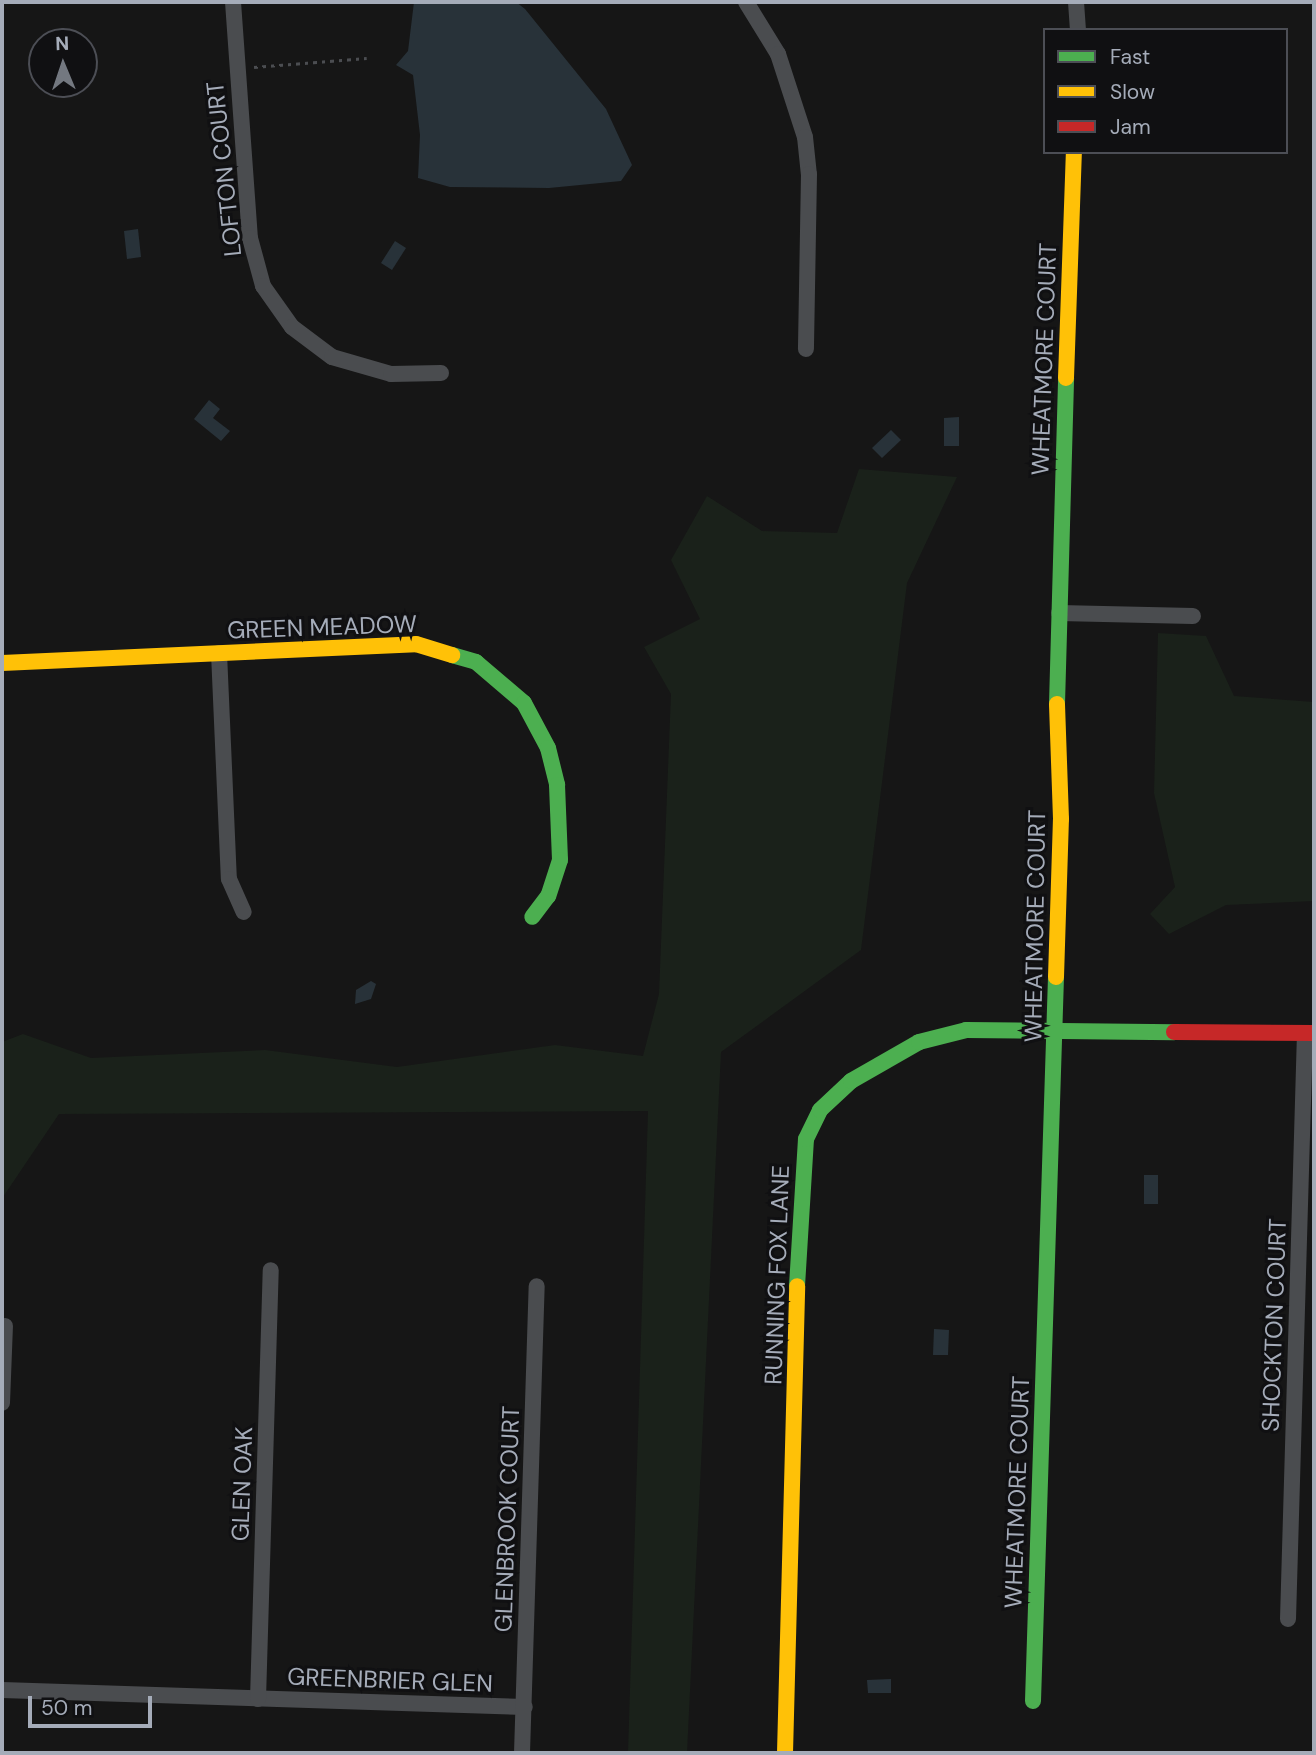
<!DOCTYPE html>
<html>
<head>
<meta charset="utf-8">
<style>
	body { margin:0 }
	#map { position:relative; width:1316px; height:1755px; overflow:hidden; background:#161616; font-family:"DM Sans",sans-serif }
	div>[style] { position:absolute }
	[style*='--x'] { left:calc(var(--x)*1px); top:calc(var(--y)*1px); width:calc(var(--w)*1px); rotate:calc(var(--a)*1deg) }
	.green>* { inset:0; background:#1a211a }
	.water>* { inset:0; background:#283239 }
	.path>* { height:2.5px; margin-top:-1.25px; transform-origin:0; background:repeating-linear-gradient(90deg,#4b4d51 0 3.5px,transparent 0 8.5px) }
	.street>* { height:16px; margin:-8px; padding:0 8px; transform-origin:8px; border-radius:8px; background:#4a4c4f }
	.fast>* { height:16px; margin:-8px; padding:0 8px; transform-origin:8px; border-radius:8px; background:#4caf50 }
	.slow>* { height:16px; margin:-8px; padding:0 8px; transform-origin:8px; border-radius:8px; background:#ffc107 }
	.jam>* { height:16px; margin:-8px; padding:0 8px; transform-origin:8px; border-radius:8px; background:#c62828 }
	span { translate:-50% -50%; white-space:nowrap; text-align:center; line-height:1.15; -webkit-text-stroke:6px #101012; paint-order:stroke }
	.street-label { font-size:24px; color:#a5acb9 }
	.frame { position:absolute; inset:0; border:4px solid #a5acb9; pointer-events:none }
	.legend { position:absolute; left:1043px; top:28px; width:245px; height:126px; box-sizing:border-box; background:#101012; border:2px solid #4c4e55; margin:0; padding:9px 12px; list-style:none; font-size:21px; color:#a5acb9 }
	.legend li { display:flex; align-items:center; gap:14px; height:35px }
	.legend b { width:35px; border:2px solid #4c4e55 }
	.north { position:absolute; left:28px; top:28px; width:70px; height:70px; box-sizing:border-box; background:#101012; border:2px solid #4c4e55; border-radius:50%; rotate:358deg; font-size:19px; font-weight:700; line-height:28px; text-align:center; color:#a5acb9 }
	.north::after { content:''; display:block; margin:auto; width:24px; height:32px; background:#737880; clip-path:polygon(50% 0,100% 100%,50% 72%,0 100%) }
	.scale { position:absolute; left:28px; top:1696px; width:124px; height:32px; box-sizing:border-box; border:4px solid #a5acb9; border-top:0; padding-left:9px; font-size:21px; line-height:24px; white-space:nowrap; color:#a5acb9; -webkit-text-stroke:5px #101012; paint-order:stroke }
</style>
</head>
<body>
<div id="map">
	<div class="green">
		<i style="clip-path:polygon(859px 469px,957px 477px,907px 583px,861px 950px,721px 1052px,687px 1753px,628px 1753px,648px 1111px,59px 1114px,3px 1197px,2px 1042px,23px 1034px,91px 1058px,265px 1050px,397px 1067px,555px 1045px,643px 1056px,659px 994px,671px 694px,644px 647px,700px 619px,671px 560px,707px 496px,762px 531px,837px 533px)"></i>
		<i style="clip-path:polygon(1158px 633px,1206px 636px,1234px 696px,1314px 702px,1314px 901px,1226px 905px,1169px 934px,1150px 914px,1175px 887px,1154px 793px)"></i>
	</div>
	<div class="water">
		<i style="clip-path:polygon(414px 2px,516px 2px,525px 9px,606px 109px,632px 165px,621px 181px,549px 188px,450px 187px,418px 178px,420px 135px,413px 75px,396px 65px,408px 51px)"></i>
		<i style="clip-path:polygon(138px 229px,141px 257px,127px 259px,124px 231px)"></i>
		<i style="clip-path:polygon(395px 241px,406px 248px,392px 270px,381px 263px)"></i>
		<i style="clip-path:polygon(209px 400px,220px 409px,213px 418px,230px 431px,221px 441px,194px 419px)"></i>
		<i style="clip-path:polygon(959px 417px,959px 446px,944px 446px,944px 418px)"></i>
		<i style="clip-path:polygon(891px 430px,901px 440px,882px 458px,872px 448px)"></i>
		<i style="clip-path:polygon(371px 981px,376px 984px,371px 999px,355px 1004px,356px 990px)"></i>
		<i style="clip-path:polygon(1144px 1175px,1158px 1175px,1158px 1204px,1144px 1204px)"></i>
		<i style="clip-path:polygon(934px 1329px,949px 1330px,948px 1355px,933px 1355px)"></i>
		<i style="clip-path:polygon(891px 1679px,891px 1693px,868px 1693px,867px 1680px)"></i>
	</div>
	<div class="path">
		<i style="--x:254;--y:67;--w:113;--a:-4.6"></i>
	</div>
	<div class="street">
		<i style="--x:233;--y:2;--w:237;--a:85.9"></i>
		<i style="--x:250;--y:238;--w:50;--a:74.8"></i>
		<i style="--x:263;--y:286;--w:50;--a:54.7"></i>
		<i style="--x:292;--y:327;--w:50;--a:36.9"></i>
		<i style="--x:332;--y:357;--w:61;--a:16.1"></i>
		<i style="--x:391;--y:374;--w:50;--a:-1.1"></i>
		<i style="--x:746;--y:2;--w:61;--a:58.4"></i>
		<i style="--x:778;--y:54;--w:87;--a:72"></i>
		<i style="--x:805;--y:137;--w:37;--a:84"></i>
		<i style="--x:809;--y:174;--w:175;--a:91"></i>
		<i style="--x:1076;--y:2;--w:28;--a:86"></i>
		<i style="--x:1059;--y:613;--w:134;--a:1.3"></i>
		<i style="--x:219;--y:653;--w:226;--a:87.5"></i>
		<i style="--x:229;--y:879;--w:36;--a:66"></i>
		<i style="--x:2;--y:1403;--w:77;--a:-87.8"></i>
		<i style="--x:1288;--y:1619;--w:586;--a:-88.34"></i>
		<i style="--x:2;--y:1690;--w:523;--a:1.86"></i>
		<i style="--x:258;--y:1699;--w:429;--a:-88.3"></i>
		<i style="--x:522;--y:1753;--w:467;--a:-88.2"></i>
	</div>
	<div class="fast">
		<i style="--x:452;--y:655;--w:25;--a:16"></i>
		<i style="--x:476;--y:662;--w:63;--a:40.5"></i>
		<i style="--x:524;--y:703;--w:51;--a:61.9"></i>
		<i style="--x:548;--y:748;--w:38;--a:76"></i>
		<i style="--x:557;--y:785;--w:75;--a:87.7"></i>
		<i style="--x:560;--y:860;--w:38;--a:108"></i>
		<i style="--x:548;--y:896;--w:26;--a:127"></i>
		<i style="--x:1057;--y:704;--w:326;--a:-88.4"></i>
		<i style="--x:797;--y:1286;--w:147;--a:-86.5"></i>
		<i style="--x:806;--y:1139;--w:32;--a:-64"></i>
		<i style="--x:820;--y:1110;--w:42;--a:-43.1"></i>
		<i style="--x:851;--y:1081;--w:78;--a:-29.8"></i>
		<i style="--x:919;--y:1042;--w:49;--a:-14.3"></i>
		<i style="--x:966;--y:1030;--w:208;--a:0.6"></i>
		<i style="--x:1033;--y:1701;--w:724;--a:-88.18"></i>
	</div>
	<div class="slow">
		<i style="--x:1066;--y:378;--w:226;--a:-88"></i>
		<i style="--x:2;--y:663;--w:414;--a:-2.6"></i>
		<i style="--x:416;--y:644;--w:38;--a:17"></i>
		<i style="--x:1056;--y:977;--w:158;--a:-88.2"></i>
		<i style="--x:1061;--y:819;--w:115;--a:-92"></i>
		<i style="--x:785;--y:1753;--w:467;--a:-88.5"></i>
	</div>
	<div class="jam">
		<i style="--x:1174;--y:1032;--w:140;--a:0.4"></i>
	</div>
	<div class="street-label">
		<span style="left:224px;top:169px;rotate:-96deg">LOFTON COURT</span>
		<span style="left:1044px;top:359px;rotate:-88deg">WHEATMORE COURT</span>
		<span style="left:322px;top:627px;rotate:-2deg">GREEN MEADOW</span>
		<span style="left:1035px;top:926px;rotate:-89deg">WHEATMORE COURT</span>
		<span style="left:777px;top:1275px;rotate:-88deg">RUNNING FOX LANE</span>
		<span style="left:1274px;top:1325px;rotate:-88deg">SHOCKTON COURT</span>
		<span style="left:242px;top:1484px;rotate:-88deg">GLEN OAK</span>
		<span style="left:1017px;top:1492px;rotate:-88deg">WHEATMORE COURT</span>
		<span style="left:507px;top:1519px;rotate:-88deg">GLENBROOK COURT</span>
		<span style="left:390px;top:1680px;rotate:2deg">GREENBRIER GLEN</span>
	</div>
	<div class="frame"></div>
	<ul class="legend">
	<li><b style="height:9px;background:#4caf50"></b>Fast</li>
	<li><b style="height:9px;background:#ffc107"></b>Slow</li>
	<li><b style="height:9px;background:#c62828"></b>Jam</li>
	</ul>
	<div class="north">N</div>
	<div class="scale">50 m</div>
</div>
</body>
</html>
